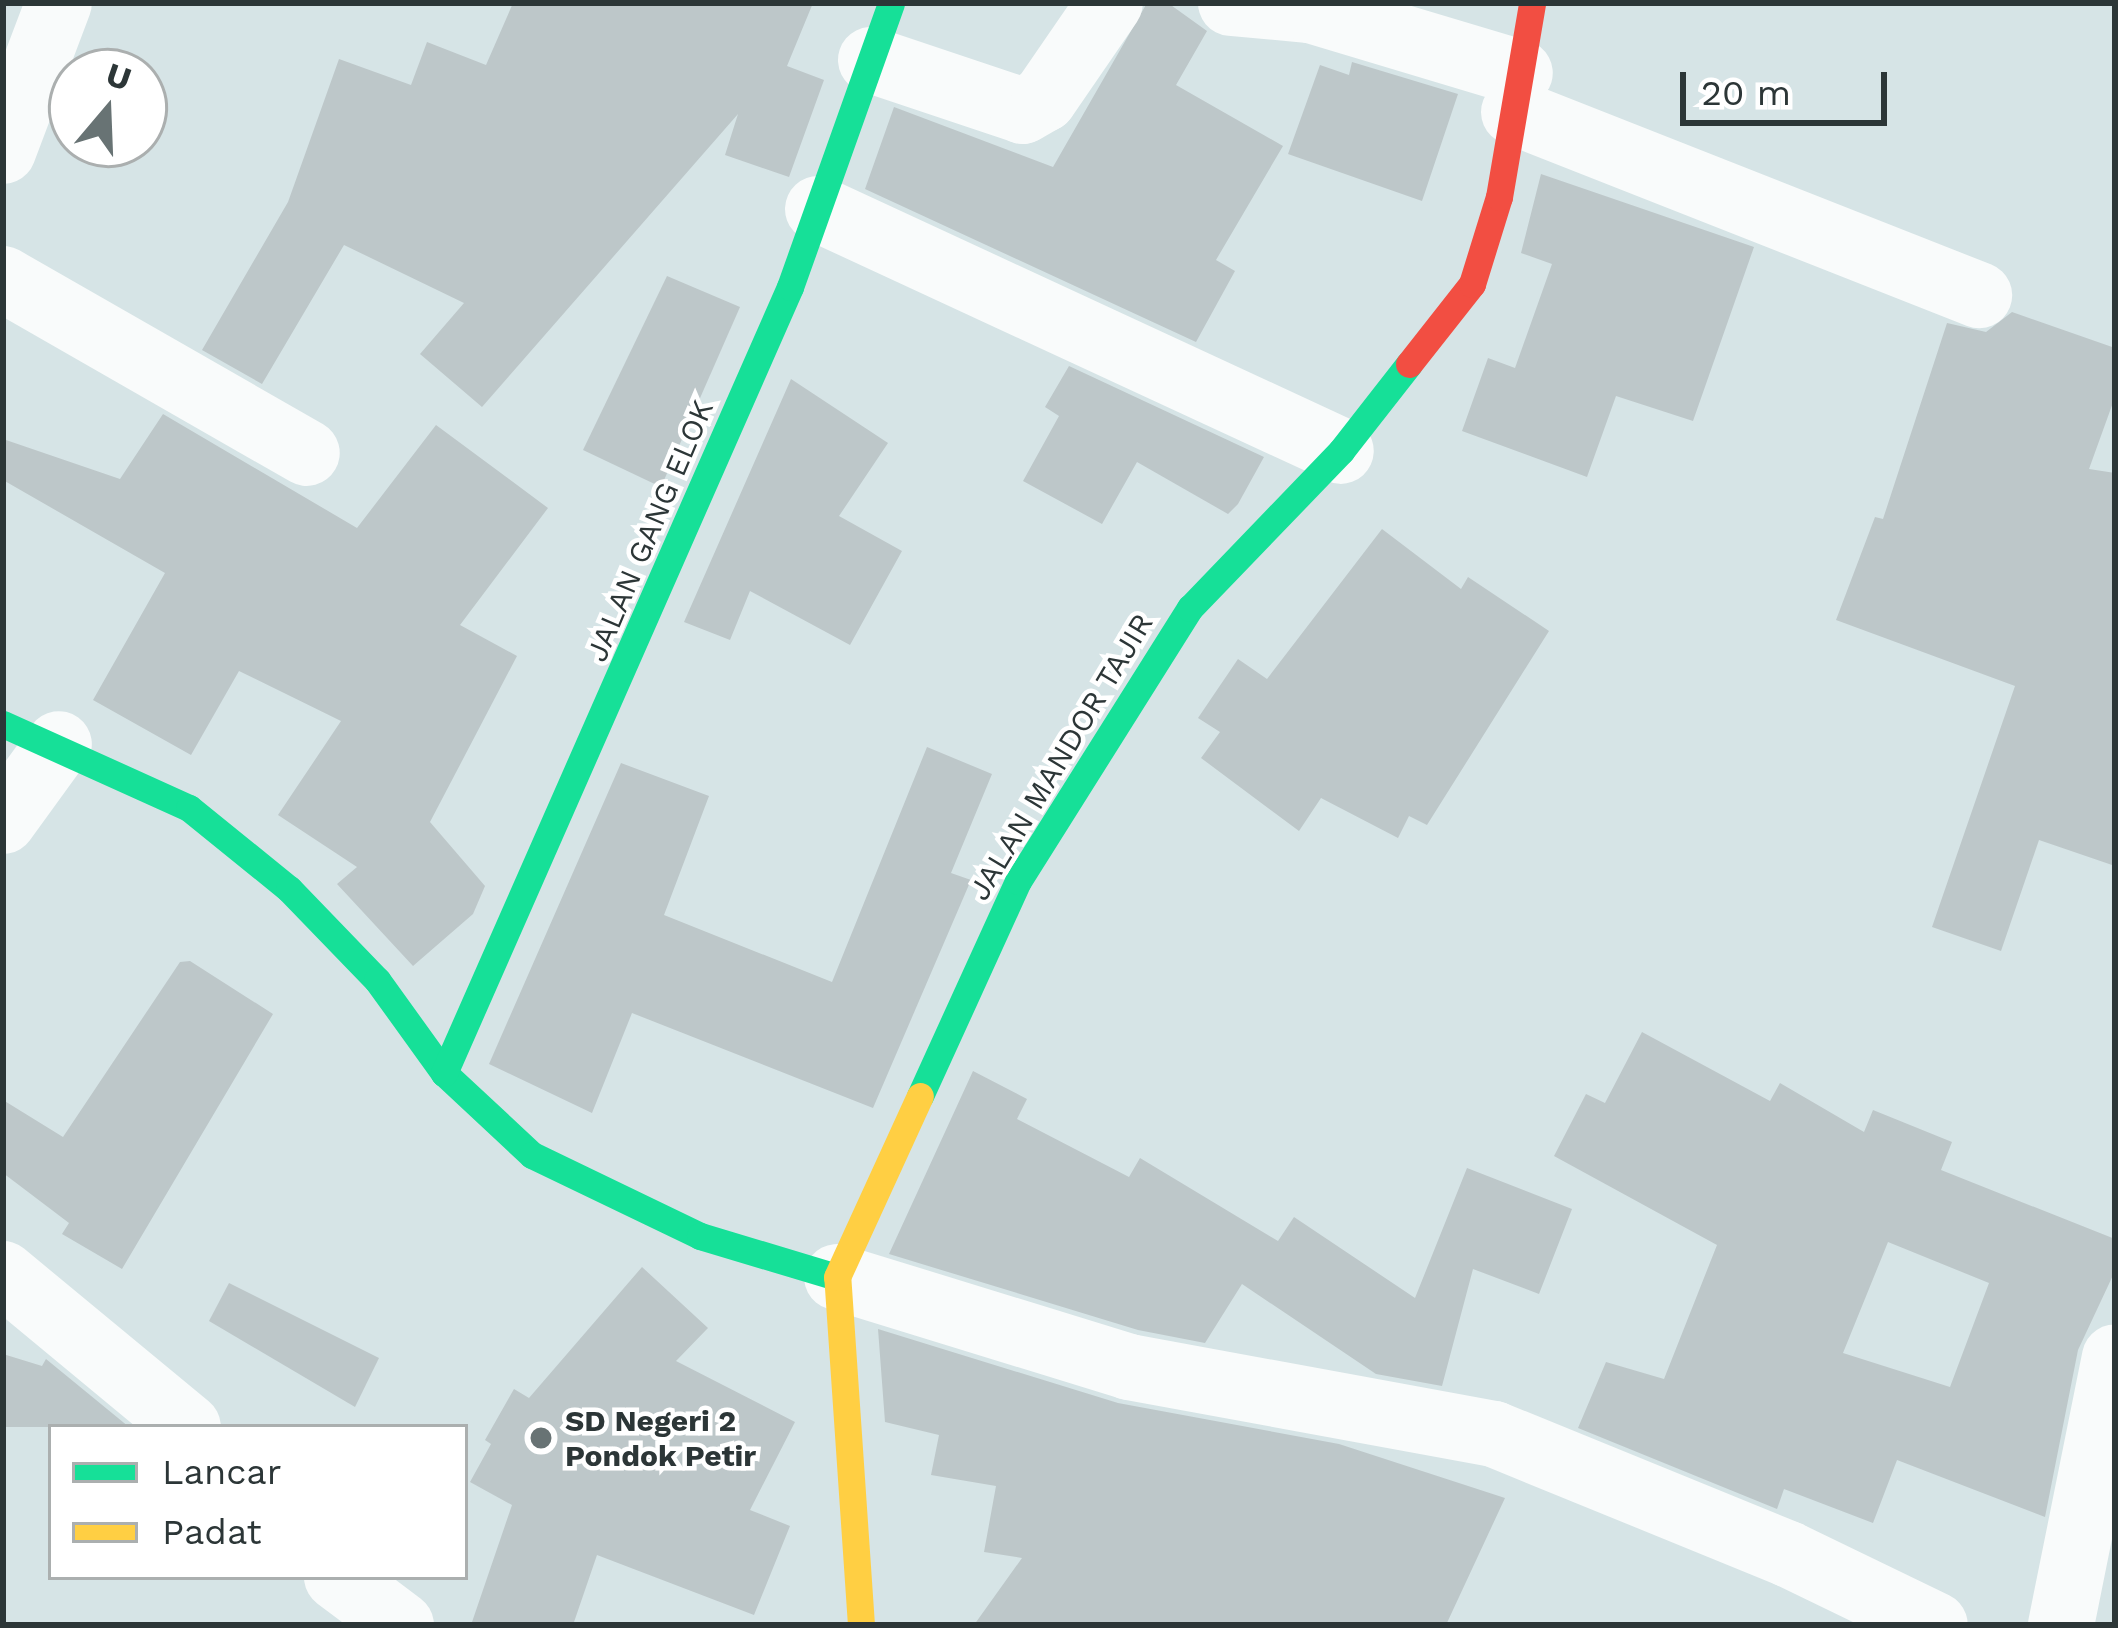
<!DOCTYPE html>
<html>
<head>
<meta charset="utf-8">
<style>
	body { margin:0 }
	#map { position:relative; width:2118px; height:1628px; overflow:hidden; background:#d6e4e6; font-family:"Work Sans",sans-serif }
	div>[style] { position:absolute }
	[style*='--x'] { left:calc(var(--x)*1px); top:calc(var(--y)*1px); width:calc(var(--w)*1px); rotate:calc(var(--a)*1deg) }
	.building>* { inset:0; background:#bdc7c9 }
	.street>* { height:66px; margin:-33px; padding:0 33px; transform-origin:33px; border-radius:33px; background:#f9fbfb }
	.fast>* { height:27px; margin:-13.5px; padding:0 13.5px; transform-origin:13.5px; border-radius:13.5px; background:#16e098 }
	.slow>* { height:27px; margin:-13.5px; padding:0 13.5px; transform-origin:13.5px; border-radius:13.5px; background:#ffcf43 }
	.jam>* { height:27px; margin:-13.5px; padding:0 13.5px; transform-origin:13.5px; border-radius:13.5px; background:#f24e42 }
	.dots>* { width:33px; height:33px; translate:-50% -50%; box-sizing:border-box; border:6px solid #fff; border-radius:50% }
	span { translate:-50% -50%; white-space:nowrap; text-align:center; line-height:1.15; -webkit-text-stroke:9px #fff; paint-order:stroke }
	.street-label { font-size:30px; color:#2c3637 }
	.poi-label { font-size:30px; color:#2c3637; font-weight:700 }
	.left { translate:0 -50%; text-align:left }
	.frame { position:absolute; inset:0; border:6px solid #2c3637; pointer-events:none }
	.legend { position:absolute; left:48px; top:1424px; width:420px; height:156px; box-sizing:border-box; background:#fff; border:3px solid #abafaf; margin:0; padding:15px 21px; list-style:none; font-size:36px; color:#2c3637 }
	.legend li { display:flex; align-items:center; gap:24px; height:60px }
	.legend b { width:60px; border:3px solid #abafaf }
	.north { position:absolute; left:48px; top:48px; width:120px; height:120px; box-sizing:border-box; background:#fff; border:3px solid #abafaf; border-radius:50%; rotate:19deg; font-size:33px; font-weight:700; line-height:48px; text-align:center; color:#2c3637 }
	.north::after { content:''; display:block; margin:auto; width:42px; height:54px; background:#687374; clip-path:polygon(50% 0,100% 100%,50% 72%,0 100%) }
	.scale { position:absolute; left:1680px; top:72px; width:207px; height:54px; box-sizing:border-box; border:6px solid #2c3637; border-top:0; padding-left:15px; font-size:36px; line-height:42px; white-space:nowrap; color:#2c3637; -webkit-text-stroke:9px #fff; paint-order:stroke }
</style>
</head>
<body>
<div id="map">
	<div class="building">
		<i style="clip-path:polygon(513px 3px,813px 3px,787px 66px,824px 80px,789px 177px,725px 155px,738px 114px,482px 407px,420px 354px,464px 303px,344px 245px,262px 384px,202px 350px,288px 202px,339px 59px,411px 85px,427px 42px,486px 65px)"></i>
		<i style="clip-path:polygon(1147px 3px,1168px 3px,1207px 31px,1176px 85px,1283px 146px,1216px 260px,1235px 271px,1196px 342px,865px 189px,894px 107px,1053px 167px)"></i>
		<i style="clip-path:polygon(1352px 62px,1458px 94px,1422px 201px,1288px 154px,1320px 65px,1349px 75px)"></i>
		<i style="clip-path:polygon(1541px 174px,1754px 247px,1693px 421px,1616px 396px,1587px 477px,1462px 431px,1488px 358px,1515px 368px,1552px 264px,1521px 253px)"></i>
		<i style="clip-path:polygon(667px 276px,740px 307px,661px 487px,583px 450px)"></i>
		<i style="clip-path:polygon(2012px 312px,2115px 348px,2115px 397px,2089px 469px,2115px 473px,2115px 866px,2039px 840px,2001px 951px,1932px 927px,2015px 686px,1836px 620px,1875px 517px,1883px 519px,1947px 323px,1986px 332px)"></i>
		<i style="clip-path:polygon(1069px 366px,1264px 457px,1238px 504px,1228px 514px,1137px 462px,1102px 524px,1023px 481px,1059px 416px,1045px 407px)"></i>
		<i style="clip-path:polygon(791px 379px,888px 443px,839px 516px,902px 551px,850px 645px,750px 591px,730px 640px,684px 622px)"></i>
		<i style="clip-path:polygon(163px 414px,357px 528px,436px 425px,548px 508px,460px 625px,517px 656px,430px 822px,485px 886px,473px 914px,413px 966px,337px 884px,357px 867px,278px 815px,341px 721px,239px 671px,191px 755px,93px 700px,165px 573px,3px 480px,3px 439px,120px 479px)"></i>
		<i style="clip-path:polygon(1382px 529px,1461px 589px,1468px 577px,1549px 631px,1427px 825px,1409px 816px,1398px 838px,1321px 798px,1299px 831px,1201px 758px,1220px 732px,1198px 718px,1238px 659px,1267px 679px)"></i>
		<i style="clip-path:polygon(927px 747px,992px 774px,951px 873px,971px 880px,873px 1108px,632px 1013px,592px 1113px,489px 1064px,621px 763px,709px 796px,664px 915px,832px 982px)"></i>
		<i style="clip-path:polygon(190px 961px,273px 1014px,122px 1269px,62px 1234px,69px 1223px,3px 1173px,3px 1100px,63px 1137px,180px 962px)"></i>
		<i style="clip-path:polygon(evenodd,1642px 1032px,1770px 1101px,1780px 1083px,1864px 1132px,1873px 1110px,1952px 1142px,1941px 1170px,2115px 1239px,2115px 1271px,2078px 1350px,2045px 1517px,1897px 1460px,1873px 1523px,1784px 1489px,1777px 1509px,1578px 1428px,1606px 1362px,1664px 1379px,1717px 1245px,1554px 1156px,1586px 1094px,1605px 1103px,1642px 1032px,1888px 1242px,1989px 1283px,1950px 1387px,1843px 1353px,1888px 1242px)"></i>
		<i style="clip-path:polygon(973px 1071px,1027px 1099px,1017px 1119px,1129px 1177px,1140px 1158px,1278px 1241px,1294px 1217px,1415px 1298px,1467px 1168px,1572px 1209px,1539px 1294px,1473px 1269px,1442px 1386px,1376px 1374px,1242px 1284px,1205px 1343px,1138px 1330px,889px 1254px)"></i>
		<i style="clip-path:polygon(642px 1267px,708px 1328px,676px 1361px,795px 1422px,750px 1510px,790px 1526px,754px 1615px,597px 1555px,573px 1625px,471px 1625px,512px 1505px,470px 1482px,491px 1444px,485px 1440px,514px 1389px,529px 1398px)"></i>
		<i style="clip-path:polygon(229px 1283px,379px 1358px,355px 1407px,209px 1321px)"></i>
		<i style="clip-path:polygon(878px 1329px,1118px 1403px,1339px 1444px,1505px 1498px,1446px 1625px,974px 1625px,1022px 1558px,984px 1552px,996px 1486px,931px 1475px,939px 1435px,885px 1422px)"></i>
		<i style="clip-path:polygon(3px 1354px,42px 1366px,46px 1359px,129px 1427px,3px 1427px)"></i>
	</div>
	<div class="street">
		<i style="--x:1231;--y:3;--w:79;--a:5.1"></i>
		<i style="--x:1310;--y:10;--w:219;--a:16.7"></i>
		<i style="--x:871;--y:60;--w:160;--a:18.5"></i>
		<i style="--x:1023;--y:111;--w:24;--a:-30"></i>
		<i style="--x:1044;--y:99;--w:116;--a:-55.5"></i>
		<i style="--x:1514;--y:112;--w:500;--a:21.5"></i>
		<i style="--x:3;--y:151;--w:158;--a:-69.3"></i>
		<i style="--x:818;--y:209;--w:576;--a:24.83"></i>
		<i style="--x:3;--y:279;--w:350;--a:29.8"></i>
		<i style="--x:3;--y:821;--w:95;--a:-54"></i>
		<i style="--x:3;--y:1274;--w:240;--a:39.6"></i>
		<i style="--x:837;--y:1277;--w:306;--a:17.1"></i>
		<i style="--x:1129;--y:1367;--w:371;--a:10.4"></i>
		<i style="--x:1494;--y:1434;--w:318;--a:22.2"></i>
		<i style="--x:1788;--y:1554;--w:163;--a:25.8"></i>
		<i style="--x:337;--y:1577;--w:80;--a:36.9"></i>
		<i style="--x:2061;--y:1625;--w:273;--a:-78.6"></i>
	</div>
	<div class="fast">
		<i style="--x:3;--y:724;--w:204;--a:24.3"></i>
		<i style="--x:189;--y:808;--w:129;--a:39"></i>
		<i style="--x:289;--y:889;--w:127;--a:46"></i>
		<i style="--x:377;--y:980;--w:115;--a:54.2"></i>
		<i style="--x:444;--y:1073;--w:120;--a:43"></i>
		<i style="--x:532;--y:1155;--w:187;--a:25.7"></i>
		<i style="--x:700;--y:1236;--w:143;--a:16.7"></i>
		<i style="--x:444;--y:1073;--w:859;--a:-66.24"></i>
		<i style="--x:790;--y:287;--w:301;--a:-70.4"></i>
		<i style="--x:920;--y:1096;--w:236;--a:-65.5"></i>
		<i style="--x:1018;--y:881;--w:323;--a:-57.8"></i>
		<i style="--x:1190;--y:608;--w:218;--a:-46.1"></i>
		<i style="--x:1341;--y:451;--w:110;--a:-52"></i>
	</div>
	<div class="slow">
		<i style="--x:861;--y:1625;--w:349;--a:-93.9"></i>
		<i style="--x:837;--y:1277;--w:199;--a:-65.4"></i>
	</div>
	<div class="jam">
		<i style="--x:1409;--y:364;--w:102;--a:-51.8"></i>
		<i style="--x:1472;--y:284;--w:91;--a:-72.8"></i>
		<i style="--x:1499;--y:197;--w:197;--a:-80.3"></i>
	</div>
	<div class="dots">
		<i style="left:541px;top:1438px;background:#687374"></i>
	</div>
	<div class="street-label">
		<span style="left:650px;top:531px;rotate:-67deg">JALAN GANG ELOK</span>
		<span style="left:1061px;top:757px;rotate:-59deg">JALAN MANDOR TAJIR</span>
	</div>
	<div class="poi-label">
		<span class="left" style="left:565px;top:1438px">SD Negeri 2<br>Pondok Petir</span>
	</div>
	<div class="frame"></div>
	<ul class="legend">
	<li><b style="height:15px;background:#16e098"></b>Lancar</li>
	<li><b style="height:15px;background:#ffcf43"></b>Padat</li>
	</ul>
	<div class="north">U</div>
	<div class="scale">20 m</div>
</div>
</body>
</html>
